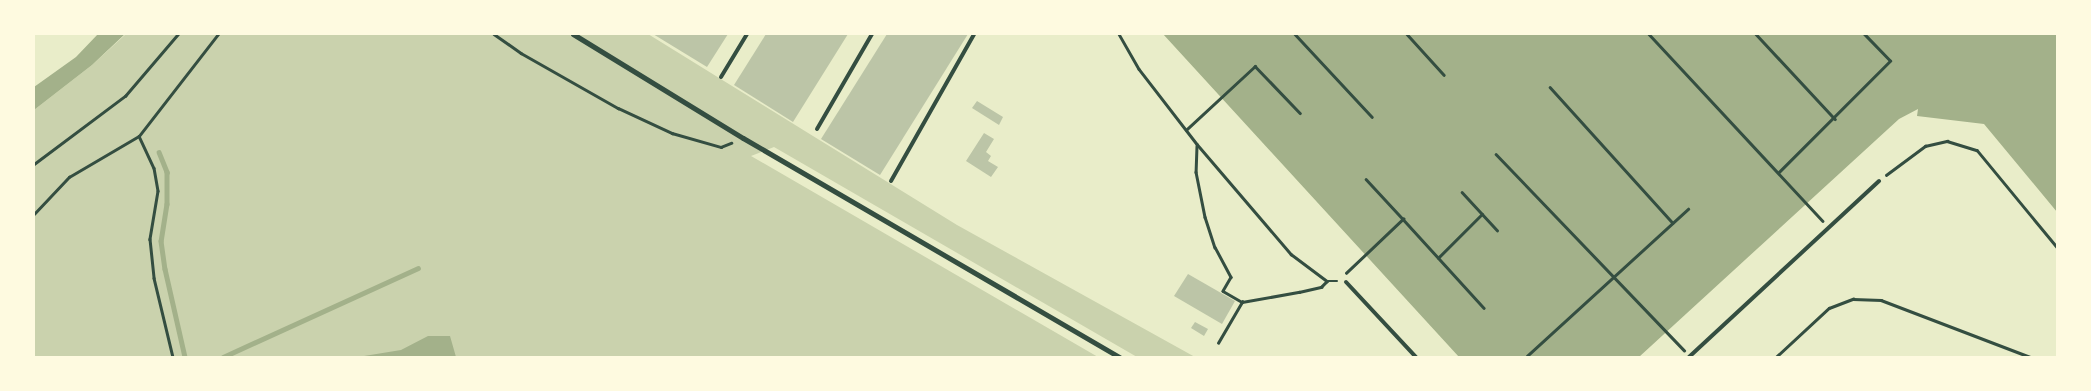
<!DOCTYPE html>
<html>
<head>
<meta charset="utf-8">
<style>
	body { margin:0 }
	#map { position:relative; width:2091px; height:391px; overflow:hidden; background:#e9edc9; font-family:"Nunito Sans",sans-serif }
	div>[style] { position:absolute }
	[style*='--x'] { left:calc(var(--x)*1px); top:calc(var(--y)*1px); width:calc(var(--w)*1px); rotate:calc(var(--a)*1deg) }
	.green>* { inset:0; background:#cad2ad }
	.water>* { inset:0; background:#a3b18a }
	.stream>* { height:4.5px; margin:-2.25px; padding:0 2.25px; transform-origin:2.25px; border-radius:2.25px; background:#a3b18a }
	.building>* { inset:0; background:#bcc5a7 }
	.path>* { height:2.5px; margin:-1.25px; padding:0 1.25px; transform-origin:1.25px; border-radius:1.25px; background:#344e41 }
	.service>* { height:4px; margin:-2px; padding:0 2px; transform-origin:2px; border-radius:2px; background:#344e41 }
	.minor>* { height:5px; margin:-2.5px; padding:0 2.5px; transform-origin:2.5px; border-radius:2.5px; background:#344e41 }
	span { translate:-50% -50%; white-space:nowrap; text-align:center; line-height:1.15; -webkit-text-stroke:4px #fefae0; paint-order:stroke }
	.frame { position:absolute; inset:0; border:35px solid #fefae0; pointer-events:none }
</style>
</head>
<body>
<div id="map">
	<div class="green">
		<i style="clip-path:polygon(126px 34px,648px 34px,957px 225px,1195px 357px,1137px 357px,774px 147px,751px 156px,1098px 357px,34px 357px,34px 110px,92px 65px)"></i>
	</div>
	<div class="water">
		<i style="clip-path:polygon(98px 34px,125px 34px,92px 65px,34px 110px,34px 87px,76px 57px)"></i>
		<i style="clip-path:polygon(1163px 34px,2057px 34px,2057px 212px,1984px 124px,1917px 116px,1918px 109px,1899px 119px,1639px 357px,1459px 357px)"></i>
		<i style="clip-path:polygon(428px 336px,450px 336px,456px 357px,358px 357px,401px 350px)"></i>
	</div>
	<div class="stream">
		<i style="--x:159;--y:152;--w:22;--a:68"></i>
		<i style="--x:167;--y:172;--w:32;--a:90"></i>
		<i style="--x:167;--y:204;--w:37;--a:99"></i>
		<i style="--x:161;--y:241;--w:28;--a:82"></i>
		<i style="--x:165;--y:269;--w:90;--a:77.2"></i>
		<i style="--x:223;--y:357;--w:214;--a:-24.5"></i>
	</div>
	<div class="building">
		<i style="clip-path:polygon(653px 34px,728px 34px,707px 67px)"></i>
		<i style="clip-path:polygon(766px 34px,848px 34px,793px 122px,734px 85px)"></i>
		<i style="clip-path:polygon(887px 34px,968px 34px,880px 175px,821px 139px)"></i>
		<i style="clip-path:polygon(977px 101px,1003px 117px,999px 125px,972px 108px)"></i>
		<i style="clip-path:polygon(984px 133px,994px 139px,986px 152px,991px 156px,988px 161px,998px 167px,991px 177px,966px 161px)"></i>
		<i style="clip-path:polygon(1188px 274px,1235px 301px,1222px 324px,1174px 296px)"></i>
		<i style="clip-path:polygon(1195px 322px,1208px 329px,1204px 336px,1191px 328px)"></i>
	</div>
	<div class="path">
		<i style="--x:494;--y:34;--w:33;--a:35"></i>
		<i style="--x:521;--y:53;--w:112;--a:29.6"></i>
		<i style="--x:618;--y:108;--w:60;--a:24.8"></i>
		<i style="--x:672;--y:133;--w:51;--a:15.9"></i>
		<i style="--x:721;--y:147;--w:11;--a:-22"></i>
		<i style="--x:1119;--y:34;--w:40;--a:60.3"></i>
		<i style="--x:1139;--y:69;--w:95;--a:52.3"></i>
		<i style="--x:1197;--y:144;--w:145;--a:49.5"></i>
		<i style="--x:1291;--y:254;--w:45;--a:36.9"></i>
		<i style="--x:1327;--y:281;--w:10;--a:0"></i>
		<i style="--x:1295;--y:34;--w:113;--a:47.1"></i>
		<i style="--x:1407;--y:34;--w:55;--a:47.9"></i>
		<i style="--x:1649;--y:34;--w:255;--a:47.1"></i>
		<i style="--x:1756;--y:34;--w:116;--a:47.1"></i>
		<i style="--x:1550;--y:87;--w:183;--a:47.9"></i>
		<i style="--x:1186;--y:130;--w:94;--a:-42.8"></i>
		<i style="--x:1255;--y:66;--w:65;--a:46.2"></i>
		<i style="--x:139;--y:136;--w:35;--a:65"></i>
		<i style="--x:154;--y:168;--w:23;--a:80"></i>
		<i style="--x:158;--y:191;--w:49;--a:99.5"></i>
		<i style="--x:150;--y:239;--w:39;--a:84"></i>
		<i style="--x:154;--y:278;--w:81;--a:76.5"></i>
		<i style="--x:1197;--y:146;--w:26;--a:92"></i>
		<i style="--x:1196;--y:172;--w:46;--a:78.7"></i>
		<i style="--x:1205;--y:217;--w:32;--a:72"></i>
		<i style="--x:1215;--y:247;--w:34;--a:62"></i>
		<i style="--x:1231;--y:277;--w:16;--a:120"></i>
		<i style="--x:1223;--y:291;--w:22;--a:30"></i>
		<i style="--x:1242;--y:302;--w:58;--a:-10"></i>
		<i style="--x:1299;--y:292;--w:23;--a:-13"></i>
		<i style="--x:1321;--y:287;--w:8;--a:-45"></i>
		<i style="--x:1496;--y:154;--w:272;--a:46.2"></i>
		<i style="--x:34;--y:164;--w:114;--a:-36.8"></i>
		<i style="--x:125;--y:96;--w:82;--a:-49.5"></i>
		<i style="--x:1779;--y:172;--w:157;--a:-45"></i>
		<i style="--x:1890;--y:61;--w:37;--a:-134"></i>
		<i style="--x:1886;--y:175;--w:49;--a:-36.6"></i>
		<i style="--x:1925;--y:146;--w:23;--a:-13"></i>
		<i style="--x:1947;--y:141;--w:31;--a:17"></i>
		<i style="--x:1977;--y:150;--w:126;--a:50.5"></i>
		<i style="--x:1366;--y:179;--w:54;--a:47.2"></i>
		<i style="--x:1462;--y:192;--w:52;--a:47.4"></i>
		<i style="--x:34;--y:214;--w:51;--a:-46.6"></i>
		<i style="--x:69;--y:177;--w:81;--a:-30.4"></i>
		<i style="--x:139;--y:136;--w:129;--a:-52.2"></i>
		<i style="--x:1438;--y:258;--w:62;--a:-45"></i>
		<i style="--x:1346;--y:273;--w:79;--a:-43.5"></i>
		<i style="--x:1403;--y:219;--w:120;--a:47.7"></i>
		<i style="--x:1218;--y:343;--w:48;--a:-59.7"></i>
		<i style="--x:1527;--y:356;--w:218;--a:-42.4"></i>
		<i style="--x:1776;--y:357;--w:72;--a:-42.8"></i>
		<i style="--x:1829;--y:308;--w:26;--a:-21"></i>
		<i style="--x:1853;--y:299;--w:28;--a:2"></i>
		<i style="--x:1881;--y:300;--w:160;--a:20.9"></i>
	</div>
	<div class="service">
		<i style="--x:721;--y:77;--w:50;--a:-58.8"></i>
		<i style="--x:817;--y:129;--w:110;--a:-59.9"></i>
		<i style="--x:891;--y:181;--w:169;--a:-60.5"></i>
		<i style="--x:1346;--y:282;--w:103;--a:47"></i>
		<i style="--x:1689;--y:357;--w:259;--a:-42.8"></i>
	</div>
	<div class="minor">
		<i style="--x:573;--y:34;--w:199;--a:31.5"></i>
		<i style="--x:743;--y:138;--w:436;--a:30.2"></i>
	</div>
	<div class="frame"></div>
</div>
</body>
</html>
